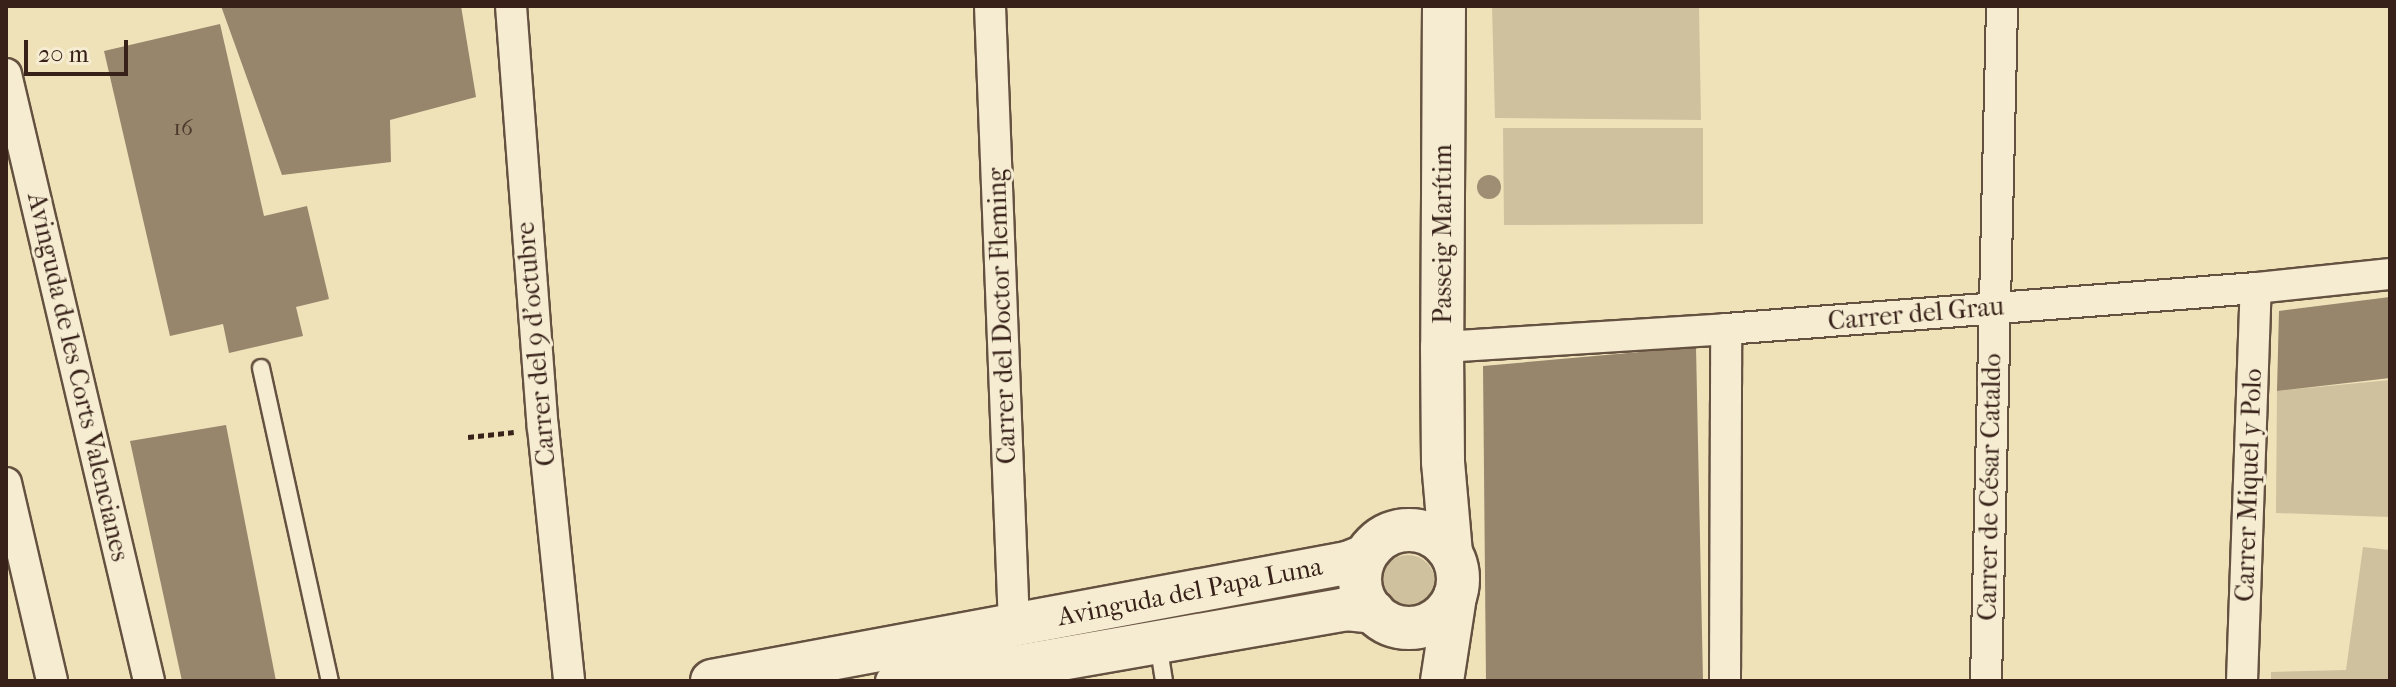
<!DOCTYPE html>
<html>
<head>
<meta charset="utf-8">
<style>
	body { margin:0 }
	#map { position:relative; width:2396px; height:687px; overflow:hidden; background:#efe2b9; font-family:"IM FELL French Canon",serif }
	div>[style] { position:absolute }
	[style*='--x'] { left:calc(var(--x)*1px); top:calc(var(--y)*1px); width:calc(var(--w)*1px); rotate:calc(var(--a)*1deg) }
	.green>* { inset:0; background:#d0c19e }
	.round { border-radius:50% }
	.building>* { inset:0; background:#97856c }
	.path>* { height:5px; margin-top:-2.5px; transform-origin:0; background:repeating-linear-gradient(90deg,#372118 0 6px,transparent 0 10px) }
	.roads { filter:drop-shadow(2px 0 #655140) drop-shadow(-2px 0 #655140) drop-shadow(0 2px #655140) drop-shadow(0 -2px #655140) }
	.lane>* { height:16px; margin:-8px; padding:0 8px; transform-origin:8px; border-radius:8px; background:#f5ecd2 }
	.street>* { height:30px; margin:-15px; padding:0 15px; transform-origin:15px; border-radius:15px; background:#f5ecd2 }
	.secondary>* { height:42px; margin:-21px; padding:0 21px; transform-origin:21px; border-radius:21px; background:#f5ecd2 }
	.secondary>.ring { margin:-21px; padding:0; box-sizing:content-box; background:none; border:42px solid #f5ecd2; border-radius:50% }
	.trees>* { width:24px; height:24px; margin:-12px; border-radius:50%; background:#9f8e73 }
	span { translate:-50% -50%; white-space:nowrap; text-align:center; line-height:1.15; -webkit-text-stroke:6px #f5ecd2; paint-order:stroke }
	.number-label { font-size:22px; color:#4f3a2d }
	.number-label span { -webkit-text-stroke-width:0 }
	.street-label { font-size:26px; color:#372118 }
	.frame { position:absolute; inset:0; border:8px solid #372118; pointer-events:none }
	.scale { position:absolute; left:24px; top:40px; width:104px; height:36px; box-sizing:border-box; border:4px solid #372118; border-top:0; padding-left:10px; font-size:24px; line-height:28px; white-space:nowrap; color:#372118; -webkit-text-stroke:6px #f5ecd2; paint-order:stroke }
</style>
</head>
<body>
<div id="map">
	<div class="green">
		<i style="clip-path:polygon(1492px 6px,1699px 6px,1701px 120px,1495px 118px)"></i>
		<i style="clip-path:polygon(1503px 128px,1703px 128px,1703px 224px,1504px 225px)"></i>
		<i style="clip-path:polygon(2390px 380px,2390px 517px,2276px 513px,2277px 391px)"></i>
		<i style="clip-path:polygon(2363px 547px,2390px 550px,2390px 681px,2271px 681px,2271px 672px,2346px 670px)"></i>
		<i class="round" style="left:1381px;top:555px;width:54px;height:54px"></i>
	</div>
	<div class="building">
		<i style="clip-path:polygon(221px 6px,461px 6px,476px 97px,390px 120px,391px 162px,282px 175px)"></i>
		<i style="clip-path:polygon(220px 24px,264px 216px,307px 206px,329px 299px,296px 307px,303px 336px,229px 353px,223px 324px,170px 336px,104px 51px)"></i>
		<i style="clip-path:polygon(2390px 297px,2390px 378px,2277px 391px,2279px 311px)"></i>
		<i style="clip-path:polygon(1696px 347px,1703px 681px,1486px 681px,1483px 366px)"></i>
		<i style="clip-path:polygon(226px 425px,276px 681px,182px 681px,130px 441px)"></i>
	</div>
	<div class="path">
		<i style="--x:468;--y:437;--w:46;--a:-6.2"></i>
	</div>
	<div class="roads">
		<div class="lane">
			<i style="--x:261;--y:368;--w:321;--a:77.6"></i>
			<i style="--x:1158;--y:643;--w:38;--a:81"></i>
		</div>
		<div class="street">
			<i style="--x:511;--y:6;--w:423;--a:85.7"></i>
			<i style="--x:543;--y:428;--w:254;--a:84.1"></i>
			<i style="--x:990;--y:6;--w:619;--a:87.78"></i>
			<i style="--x:1014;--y:625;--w:16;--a:128"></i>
			<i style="--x:6;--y:74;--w:624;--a:76.74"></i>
			<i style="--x:1442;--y:347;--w:285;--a:-3.6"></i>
			<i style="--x:1726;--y:329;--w:532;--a:-4.42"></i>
			<i style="--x:2256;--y:288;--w:135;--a:-6"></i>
			<i style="--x:6;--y:483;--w:203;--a:76.9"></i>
			<i style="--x:891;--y:681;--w:38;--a:-29"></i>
			<i style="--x:924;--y:663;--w:41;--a:-11.3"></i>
			<i style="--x:1725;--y:681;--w:352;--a:-89.8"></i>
			<i style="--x:1986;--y:681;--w:675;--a:-88.64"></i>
			<i style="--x:2242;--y:681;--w:393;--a:-88"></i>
		</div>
		<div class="secondary">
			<i style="--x:1444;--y:6;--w:341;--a:90.3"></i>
			<i style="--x:1442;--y:347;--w:115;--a:89.5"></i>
			<i style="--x:1443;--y:462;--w:91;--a:85"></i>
			<i class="ring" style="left:1360px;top:530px;width:56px;height:56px"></i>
			<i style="--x:712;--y:681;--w:646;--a:-10.53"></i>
			<i style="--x:1347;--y:563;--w:19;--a:-21"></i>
			<i style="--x:935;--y:681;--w:417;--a:-9.9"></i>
			<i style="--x:1346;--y:609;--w:28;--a:6"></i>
			<i style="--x:1442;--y:681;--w:86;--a:-81.3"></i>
		</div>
	</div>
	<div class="trees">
		<i style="left:1489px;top:187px"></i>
	</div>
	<div class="number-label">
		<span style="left:183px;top:129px">16</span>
	</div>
	<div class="street-label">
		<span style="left:1443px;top:234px;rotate:-90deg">Passeig Marítim</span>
		<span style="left:1916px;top:314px;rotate:-5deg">Carrer del Grau</span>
		<span style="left:1002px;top:316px;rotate:-92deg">Carrer del Doctor Fleming</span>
		<span style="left:536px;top:344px;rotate:-95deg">Carrer del 9 d'octubre</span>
		<span style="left:78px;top:377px;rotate:77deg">Avinguda de les Corts Valencianes</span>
		<span style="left:2249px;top:485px;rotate:-88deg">Carrer Miquel y Polo</span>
		<span style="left:1990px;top:487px;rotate:-89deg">Carrer de César Cataldo</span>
		<span style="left:1190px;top:592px;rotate:-11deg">Avinguda del Papa Luna</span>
	</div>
	<div class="frame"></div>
	<div class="scale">20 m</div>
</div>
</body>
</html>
